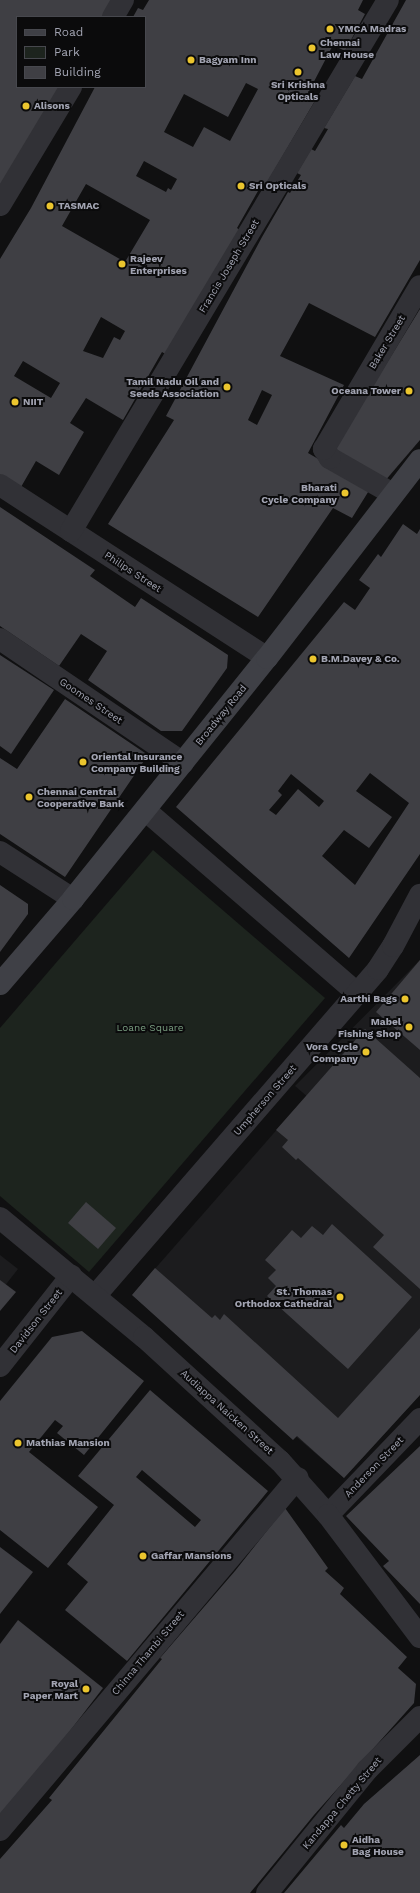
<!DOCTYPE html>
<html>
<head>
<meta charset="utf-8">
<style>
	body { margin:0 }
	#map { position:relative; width:420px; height:1893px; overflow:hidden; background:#101011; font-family:"Work Sans",sans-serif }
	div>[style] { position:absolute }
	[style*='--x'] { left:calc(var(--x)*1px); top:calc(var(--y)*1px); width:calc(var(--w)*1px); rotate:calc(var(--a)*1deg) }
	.built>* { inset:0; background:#1c1c1e }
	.green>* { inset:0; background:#1d241e }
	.building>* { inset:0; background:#3f3f44 }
	.minor>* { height:22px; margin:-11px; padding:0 11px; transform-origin:11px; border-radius:11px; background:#313136 }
	.tertiary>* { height:22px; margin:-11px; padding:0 11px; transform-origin:11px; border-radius:11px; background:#313136 }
	.secondary>* { height:22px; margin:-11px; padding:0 11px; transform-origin:11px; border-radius:11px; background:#3f4046 }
	.dots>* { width:11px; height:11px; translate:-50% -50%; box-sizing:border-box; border:2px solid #0b0b0c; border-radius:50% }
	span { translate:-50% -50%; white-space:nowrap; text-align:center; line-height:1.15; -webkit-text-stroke:4px #0b0b0c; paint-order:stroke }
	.poi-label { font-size:10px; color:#a2a4b2; font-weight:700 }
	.left { translate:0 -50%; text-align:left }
	.right { translate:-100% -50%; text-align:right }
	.street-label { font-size:10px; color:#a2a4b2 }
	.park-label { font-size:10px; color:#799d80 }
	.legend { position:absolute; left:16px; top:16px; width:130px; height:72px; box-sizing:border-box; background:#0b0b0c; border:1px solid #47484e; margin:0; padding:5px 7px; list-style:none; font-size:12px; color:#a2a4b2 }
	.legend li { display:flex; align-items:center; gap:8px; height:20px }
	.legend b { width:20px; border:1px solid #47484e }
</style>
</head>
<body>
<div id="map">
	<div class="built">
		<i style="clip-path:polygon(420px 960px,420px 1194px,295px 1086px)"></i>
		<i style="clip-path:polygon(302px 1101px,420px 1205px,420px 1395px,344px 1478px,132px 1295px)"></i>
		<i style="clip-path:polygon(0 1255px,18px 1269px,0 1292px)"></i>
	</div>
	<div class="green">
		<i style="clip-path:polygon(153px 850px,325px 998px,89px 1272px,0 1196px,0 1028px)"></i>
	</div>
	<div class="building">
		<i style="clip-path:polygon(0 0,112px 0,102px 17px,17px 17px,17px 87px,61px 87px,0 187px)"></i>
		<i style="clip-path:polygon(evenodd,149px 0,363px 0,358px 10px,365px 14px,345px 51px,333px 45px,307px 95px,316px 99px,265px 186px,262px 184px,237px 228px,241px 231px,167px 355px,162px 352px,123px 420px,86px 398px,70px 423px,84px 432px,59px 475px,36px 461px,21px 487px,0 475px,0 259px,31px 208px,95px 87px,145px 87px,145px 17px,133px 17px,138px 8px,143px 10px,149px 0,246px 83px,258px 89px,230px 141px,204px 127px,193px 147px,164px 132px,184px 94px,228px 117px,246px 83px,149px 0,144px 161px,177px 179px,171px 190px,168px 188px,166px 192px,136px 176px,144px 161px,149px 0,86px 184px,150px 220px,125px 262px,62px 226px,86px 184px,149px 0,101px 317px,125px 331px,120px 340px,114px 337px,103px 358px,83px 351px,101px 317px,149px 0,23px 361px,60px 383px,51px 398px,14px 376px,23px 361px)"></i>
		<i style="clip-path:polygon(evenodd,406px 0,420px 0,420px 260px,375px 337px,309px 303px,280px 356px,344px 385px,308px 453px,370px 489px,352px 518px,333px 508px,258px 617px,108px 524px,174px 420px,166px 416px,262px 237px,288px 192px,290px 193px,301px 175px,297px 173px,311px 149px,315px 151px,328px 129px,324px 128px,355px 76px,362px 79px,406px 0,262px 390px,272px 395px,257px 425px,248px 420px,262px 390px)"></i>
		<i style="clip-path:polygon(420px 309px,420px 440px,384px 482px,332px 452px)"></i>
		<i style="clip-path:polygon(0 507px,95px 570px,90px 576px,135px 607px,141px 598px,228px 655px,227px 668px,182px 731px,161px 731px,88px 680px,107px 651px,81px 634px,59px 666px,0 626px)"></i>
		<i style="clip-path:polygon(evenodd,403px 524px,417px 534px,420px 529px,420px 854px,349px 958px,176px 807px,344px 602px,355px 610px,370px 588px,359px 580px,378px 554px,381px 557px,403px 524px,370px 773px,409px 803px,355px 885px,322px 856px,344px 830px,369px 848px,392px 817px,356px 791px,370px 773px,403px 524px,291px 774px,324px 801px,319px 807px,298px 789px,276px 815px,269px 810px,282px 795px,278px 791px,291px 774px)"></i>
		<i style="clip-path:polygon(0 655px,54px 690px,11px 754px,0 746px)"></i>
		<i style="clip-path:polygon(65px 699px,148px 755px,65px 877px,0 834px,0 758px,17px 769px)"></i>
		<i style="clip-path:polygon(0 885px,28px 904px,28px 914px,0 952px)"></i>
		<i style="clip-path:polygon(420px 960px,420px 1050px,376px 1012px)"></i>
		<i style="clip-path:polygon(365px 1029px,420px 1078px,420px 1289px,373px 1247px,384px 1235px,298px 1158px,296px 1160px,282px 1147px,288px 1140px,276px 1130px)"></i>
		<i style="clip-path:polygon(86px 1202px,116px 1228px,98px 1249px,68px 1223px)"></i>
		<i style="clip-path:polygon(332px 1224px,412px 1297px,348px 1369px,267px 1296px,276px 1286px,268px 1278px,276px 1270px,265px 1260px,292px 1230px,301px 1238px,312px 1226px,323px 1235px)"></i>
		<i style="clip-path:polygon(155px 1268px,212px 1318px,215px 1315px,220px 1320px,224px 1314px,338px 1418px,420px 1328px,420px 1395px,344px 1478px,297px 1436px,293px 1440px,132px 1295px)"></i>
		<i style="clip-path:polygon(0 1280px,16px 1292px,0 1311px)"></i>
		<i style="clip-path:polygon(82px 1331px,144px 1381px,84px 1455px,57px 1433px,63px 1426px,55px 1420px,29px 1452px,98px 1507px,48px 1568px,0 1530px,0 1401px,52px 1337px)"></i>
		<i style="clip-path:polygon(evenodd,150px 1390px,268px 1491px,127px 1661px,65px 1610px,88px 1582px,67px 1564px,114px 1505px,78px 1476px,150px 1390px,142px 1470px,201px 1520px,195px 1527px,136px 1477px,142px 1470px)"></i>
		<i style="clip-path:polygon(420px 1446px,420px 1604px,383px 1566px,389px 1561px,346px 1516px)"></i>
		<i style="clip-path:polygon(285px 1508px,328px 1568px,325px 1571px,344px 1588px,340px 1594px,407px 1657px,398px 1668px,416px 1684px,414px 1703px,314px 1815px,250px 1893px,0 1893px,0 1859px,52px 1800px,49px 1798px,162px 1659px,160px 1658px,235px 1571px)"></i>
		<i style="clip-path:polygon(0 1547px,33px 1572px,0 1614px)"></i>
		<i style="clip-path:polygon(18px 1620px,103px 1688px,0 1822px,0 1644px)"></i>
		<i style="clip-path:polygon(420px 1755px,420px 1893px,284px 1893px,341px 1825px,344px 1828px,364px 1804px)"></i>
	</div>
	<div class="minor">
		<i style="--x:113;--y:17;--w:20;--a:-60"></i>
		<i style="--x:0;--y:205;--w:138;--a:-59"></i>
		<i style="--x:0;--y:485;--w:318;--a:32.9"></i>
		<i style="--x:393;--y:494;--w:73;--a:-150.3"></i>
		<i style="--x:330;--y:458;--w:11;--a:-124"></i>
		<i style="--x:324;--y:449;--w:189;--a:-59.5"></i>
		<i style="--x:71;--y:531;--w:618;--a:-59.16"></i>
		<i style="--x:0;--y:639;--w:221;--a:34.1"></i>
		<i style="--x:145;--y:810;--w:280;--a:40.8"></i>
		<i style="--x:0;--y:852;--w:87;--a:32.8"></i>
		<i style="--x:95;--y:1296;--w:432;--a:-49.1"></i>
		<i style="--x:378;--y:969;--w:27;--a:-57"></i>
		<i style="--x:393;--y:946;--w:58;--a:-62.1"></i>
		<i style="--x:0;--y:1366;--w:115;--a:-51.7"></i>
		<i style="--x:328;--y:1515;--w:133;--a:-46.2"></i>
		<i style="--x:0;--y:1830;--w:461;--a:-49.8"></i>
		<i style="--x:267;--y:1893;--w:159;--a:-50.9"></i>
		<i style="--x:367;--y:1770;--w:75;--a:-45"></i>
	</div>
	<div class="tertiary">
		<i style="--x:0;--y:1218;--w:187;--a:39.6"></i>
		<i style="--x:144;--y:1337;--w:184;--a:42.4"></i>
		<i style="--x:280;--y:1461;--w:72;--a:48.4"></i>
		<i style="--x:328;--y:1515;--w:153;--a:53"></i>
	</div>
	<div class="secondary">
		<i style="--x:0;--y:984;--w:112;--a:-49.3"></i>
		<i style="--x:73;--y:899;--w:309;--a:-51.2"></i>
		<i style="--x:267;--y:658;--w:250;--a:-52.3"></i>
	</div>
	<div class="dots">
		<i style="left:330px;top:29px;background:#ebc52e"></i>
		<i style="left:312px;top:48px;background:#ebc52e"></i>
		<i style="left:191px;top:60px;background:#ebc52e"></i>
		<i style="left:298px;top:72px;background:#ebc52e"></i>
		<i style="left:26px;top:106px;background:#ebc52e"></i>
		<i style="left:241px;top:186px;background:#ebc52e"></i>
		<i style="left:50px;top:206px;background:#ebc52e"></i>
		<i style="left:122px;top:264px;background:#ebc52e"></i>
		<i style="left:227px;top:387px;background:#ebc52e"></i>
		<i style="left:409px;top:391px;background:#ebc52e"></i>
		<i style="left:15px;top:402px;background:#ebc52e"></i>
		<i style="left:345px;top:493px;background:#ebc52e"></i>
		<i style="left:313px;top:659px;background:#ebc52e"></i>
		<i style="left:83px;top:762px;background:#ebc52e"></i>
		<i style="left:29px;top:797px;background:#ebc52e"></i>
		<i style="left:405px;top:999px;background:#ebc52e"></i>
		<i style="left:409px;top:1027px;background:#ebc52e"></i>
		<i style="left:366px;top:1052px;background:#ebc52e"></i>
		<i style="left:340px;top:1297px;background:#ebc52e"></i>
		<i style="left:18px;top:1443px;background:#ebc52e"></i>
		<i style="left:143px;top:1556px;background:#ebc52e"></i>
		<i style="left:86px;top:1689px;background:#ebc52e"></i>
		<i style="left:344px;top:1845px;background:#ebc52e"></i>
	</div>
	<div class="poi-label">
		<span class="left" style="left:338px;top:29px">YMCA Madras</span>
		<span class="left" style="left:320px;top:48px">Chennai<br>Law House</span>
		<span class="left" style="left:199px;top:60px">Bagyam Inn</span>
		<span style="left:298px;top:90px">Sri Krishna<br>Opticals</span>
		<span class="left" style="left:34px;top:106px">Alisons</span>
		<span class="left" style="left:249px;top:186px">Sri Opticals</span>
		<span class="left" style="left:58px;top:206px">TASMAC</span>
		<span class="left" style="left:130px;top:264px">Rajeev<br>Enterprises</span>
		<span class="right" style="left:219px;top:387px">Tamil Nadu Oil and<br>Seeds Association</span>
		<span class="right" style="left:401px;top:391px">Oceana Tower</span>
		<span class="left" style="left:23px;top:402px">NIIT</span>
		<span class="right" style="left:337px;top:493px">Bharati<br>Cycle Company</span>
		<span class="left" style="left:321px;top:659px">B.M.Davey &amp; Co.</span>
		<span class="left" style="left:91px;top:762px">Oriental Insurance<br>Company Building</span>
		<span class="left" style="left:37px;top:797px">Chennai Central<br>Cooperative Bank</span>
		<span class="right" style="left:397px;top:999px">Aarthi Bags</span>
		<span class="right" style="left:401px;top:1027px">Mabel<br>Fishing Shop</span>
		<span class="right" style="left:358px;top:1052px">Vora Cycle<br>Company</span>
		<span class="right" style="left:332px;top:1297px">St. Thomas<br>Orthodox Cathedral</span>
		<span class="left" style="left:26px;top:1443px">Mathias Mansion</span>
		<span class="left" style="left:151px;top:1556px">Gaffar Mansions</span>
		<span class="right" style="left:78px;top:1689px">Royal<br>Paper Mart</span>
		<span class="left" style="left:352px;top:1845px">Aidha<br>Bag House</span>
	</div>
	<div class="street-label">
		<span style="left:229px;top:266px;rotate:-59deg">Francis Joseph Street</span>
		<span style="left:387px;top:342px;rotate:-59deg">Baker Street</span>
		<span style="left:133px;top:572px;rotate:33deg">Philips Street</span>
		<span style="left:91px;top:701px;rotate:34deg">Goomes Street</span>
		<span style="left:221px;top:715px;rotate:-51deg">Broadway Road</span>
		<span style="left:265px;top:1100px;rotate:-49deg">Umpherson Street</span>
		<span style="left:36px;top:1321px;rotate:-52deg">Davidson Street</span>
		<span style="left:227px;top:1412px;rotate:42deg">Audiappa Naicken Street</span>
		<span style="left:374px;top:1467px;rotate:-46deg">Anderson Street</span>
		<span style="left:148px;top:1653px;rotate:-50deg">Chinna Thambi Street</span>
		<span style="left:342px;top:1803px;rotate:-50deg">Kandappa Chetty Street</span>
	</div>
	<div class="park-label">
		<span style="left:150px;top:1028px">Loane Square</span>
	</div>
	<ul class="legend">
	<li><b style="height:5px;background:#3f4046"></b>Road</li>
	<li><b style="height:11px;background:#1d241e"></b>Park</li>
	<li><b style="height:11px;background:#3f3f44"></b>Building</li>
	</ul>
</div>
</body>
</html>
